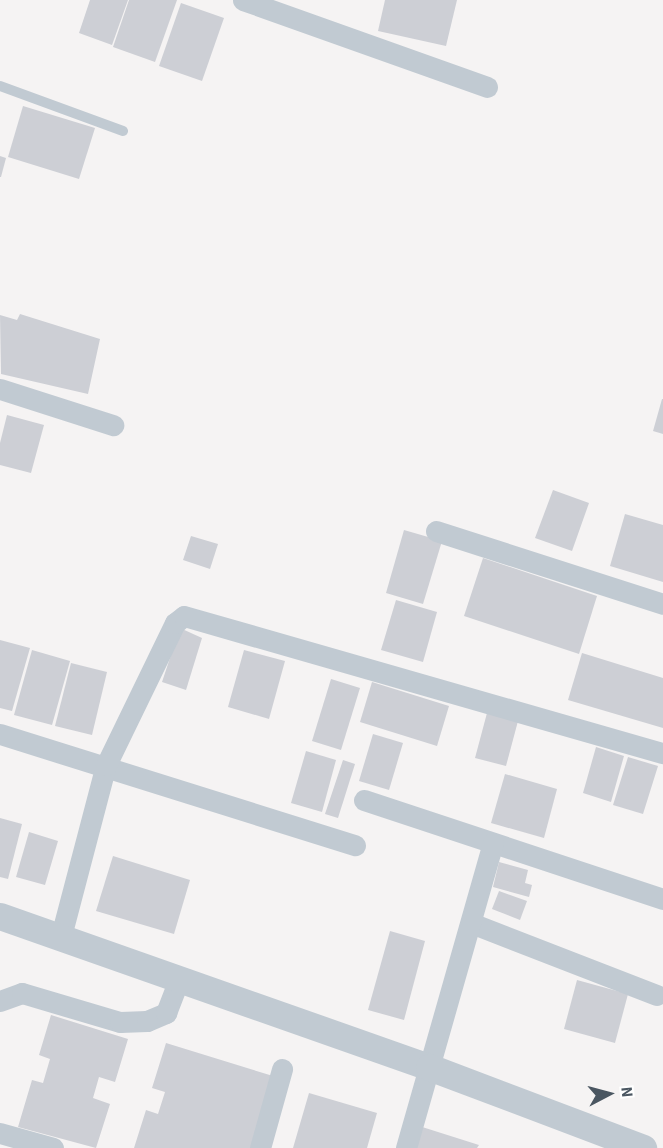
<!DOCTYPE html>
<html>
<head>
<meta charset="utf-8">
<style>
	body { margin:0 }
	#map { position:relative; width:663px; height:1148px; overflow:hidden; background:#f5f3f3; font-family:"Source Sans 3",sans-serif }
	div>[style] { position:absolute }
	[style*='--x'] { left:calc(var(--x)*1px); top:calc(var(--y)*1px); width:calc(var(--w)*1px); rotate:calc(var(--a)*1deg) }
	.building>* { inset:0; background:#cdcfd5 }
	.service>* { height:10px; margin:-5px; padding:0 5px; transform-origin:5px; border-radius:5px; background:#c1cad2 }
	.minor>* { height:21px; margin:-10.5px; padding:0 10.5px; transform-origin:10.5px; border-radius:10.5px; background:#c1cad2 }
	.tertiary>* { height:27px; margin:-13.5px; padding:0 13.5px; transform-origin:13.5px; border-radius:13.5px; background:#c1cad2 }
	span { translate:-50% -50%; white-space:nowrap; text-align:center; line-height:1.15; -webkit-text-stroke:4.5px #fff; paint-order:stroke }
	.north { position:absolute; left:579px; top:1064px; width:60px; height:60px; -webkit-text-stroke:4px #fff; paint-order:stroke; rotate:84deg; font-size:16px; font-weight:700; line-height:24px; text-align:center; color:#4a5661 }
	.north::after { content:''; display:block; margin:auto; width:21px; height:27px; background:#4a5661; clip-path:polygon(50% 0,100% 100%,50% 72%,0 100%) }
</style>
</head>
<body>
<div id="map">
	<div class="building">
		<i style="clip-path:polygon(90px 0,128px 0,112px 45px,79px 33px)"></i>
		<i style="clip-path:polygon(129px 0,177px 0,155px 62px,113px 47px)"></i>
		<i style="clip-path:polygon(385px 0,457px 0,446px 46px,378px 31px)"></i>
		<i style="clip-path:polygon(181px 3px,224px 18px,202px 81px,159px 66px)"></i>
		<i style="clip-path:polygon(23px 106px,95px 128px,79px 179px,8px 157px)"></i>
		<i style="clip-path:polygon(0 156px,6px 158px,1px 177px,0 177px)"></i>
		<i style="clip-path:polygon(20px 314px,100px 339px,88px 394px,1px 374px,0 315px,17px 320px)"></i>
		<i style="clip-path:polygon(662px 399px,663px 399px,663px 434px,653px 431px)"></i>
		<i style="clip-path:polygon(7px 415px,44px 425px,31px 473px,0 465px,0 443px)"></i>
		<i style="clip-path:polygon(553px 490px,589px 503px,572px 551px,535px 538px)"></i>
		<i style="clip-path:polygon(625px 514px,663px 525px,663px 582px,610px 566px)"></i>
		<i style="clip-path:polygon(404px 530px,442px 541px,423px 604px,386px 593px)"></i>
		<i style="clip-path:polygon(191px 536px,218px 544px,210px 569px,183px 560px)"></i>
		<i style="clip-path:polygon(483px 558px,597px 596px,579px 654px,464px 616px)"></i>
		<i style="clip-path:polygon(396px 600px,437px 612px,423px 662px,381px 650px)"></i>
		<i style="clip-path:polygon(180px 628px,202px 638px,186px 690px,162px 682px)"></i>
		<i style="clip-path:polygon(0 640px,30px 648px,12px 711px,0 708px)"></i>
		<i style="clip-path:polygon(32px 650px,70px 661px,52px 725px,14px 715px)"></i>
		<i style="clip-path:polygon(244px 650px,285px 661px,269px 719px,228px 707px)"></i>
		<i style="clip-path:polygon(582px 653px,663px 678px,663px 728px,568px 700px)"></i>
		<i style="clip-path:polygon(71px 663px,107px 672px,92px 735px,55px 726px)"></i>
		<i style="clip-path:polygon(331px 679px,360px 688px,341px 750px,312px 741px)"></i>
		<i style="clip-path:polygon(372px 682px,449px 706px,437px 746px,360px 722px)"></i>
		<i style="clip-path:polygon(487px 713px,518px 721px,506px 766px,475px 758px)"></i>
		<i style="clip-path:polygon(373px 734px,403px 743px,389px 790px,359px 781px)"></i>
		<i style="clip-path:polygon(596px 747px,624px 756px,611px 802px,583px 793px)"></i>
		<i style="clip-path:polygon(306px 751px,336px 760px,322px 812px,291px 803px)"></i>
		<i style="clip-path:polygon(628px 757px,658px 766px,643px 814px,613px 805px)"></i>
		<i style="clip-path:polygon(343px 760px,355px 764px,338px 818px,325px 814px)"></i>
		<i style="clip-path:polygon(505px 774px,557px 789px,544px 838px,491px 823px)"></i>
		<i style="clip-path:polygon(0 818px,22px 824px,8px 879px,0 877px)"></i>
		<i style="clip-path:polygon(29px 832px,58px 841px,45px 885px,16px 877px)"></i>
		<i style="clip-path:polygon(113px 856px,190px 880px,174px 934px,96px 911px)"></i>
		<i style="clip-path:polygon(499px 862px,528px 870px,525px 883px,532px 885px,529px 897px,493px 887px)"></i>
		<i style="clip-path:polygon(499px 891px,527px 901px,520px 920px,492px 909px)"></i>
		<i style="clip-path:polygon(390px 931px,425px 941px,404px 1020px,368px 1010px)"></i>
		<i style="clip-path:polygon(577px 980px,628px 994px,615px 1043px,564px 1029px)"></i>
		<i style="clip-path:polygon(51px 1015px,128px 1039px,115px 1082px,99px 1077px,93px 1098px,110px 1104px,96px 1148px,18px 1127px,32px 1080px,43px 1083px,50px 1059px,39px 1055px)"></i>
		<i style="clip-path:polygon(166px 1043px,273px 1076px,251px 1148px,134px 1148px,146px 1110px,158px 1114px,165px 1092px,152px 1088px)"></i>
		<i style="clip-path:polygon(309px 1093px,377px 1113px,367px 1148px,293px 1148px)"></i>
		<i style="clip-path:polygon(419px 1126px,479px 1145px,477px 1148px,412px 1148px)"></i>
	</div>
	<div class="service">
		<i style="--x:0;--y:86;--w:131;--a:20.1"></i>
	</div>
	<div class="minor">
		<i style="--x:243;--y:0;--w:259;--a:19.6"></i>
		<i style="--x:0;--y:389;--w:119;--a:17.7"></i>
		<i style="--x:436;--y:531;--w:238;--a:17.8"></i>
		<i style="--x:0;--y:734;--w:372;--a:17.4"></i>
		<i style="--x:364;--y:800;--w:315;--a:18.3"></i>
		<i style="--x:471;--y:923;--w:199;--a:21.2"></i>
		<i style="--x:61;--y:936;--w:177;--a:-75.3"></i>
		<i style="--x:106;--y:765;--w:158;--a:-64.1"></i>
		<i style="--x:175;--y:623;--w:11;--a:-38"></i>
		<i style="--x:184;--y:616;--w:498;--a:16"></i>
		<i style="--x:0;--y:1001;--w:23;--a:-20"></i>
		<i style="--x:22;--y:993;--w:102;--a:16.5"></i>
		<i style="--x:120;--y:1022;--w:27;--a:-2"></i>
		<i style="--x:147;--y:1021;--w:21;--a:-23"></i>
		<i style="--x:166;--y:1013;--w:36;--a:-69"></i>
		<i style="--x:0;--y:1133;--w:55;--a:15.8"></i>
		<i style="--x:260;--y:1148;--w:82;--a:-74.4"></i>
		<i style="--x:406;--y:1148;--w:317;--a:-74.1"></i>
	</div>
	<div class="tertiary">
		<i style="--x:0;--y:916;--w:455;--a:19.4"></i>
		<i style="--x:429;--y:1067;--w:229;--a:20.7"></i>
	</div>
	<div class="north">N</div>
</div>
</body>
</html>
